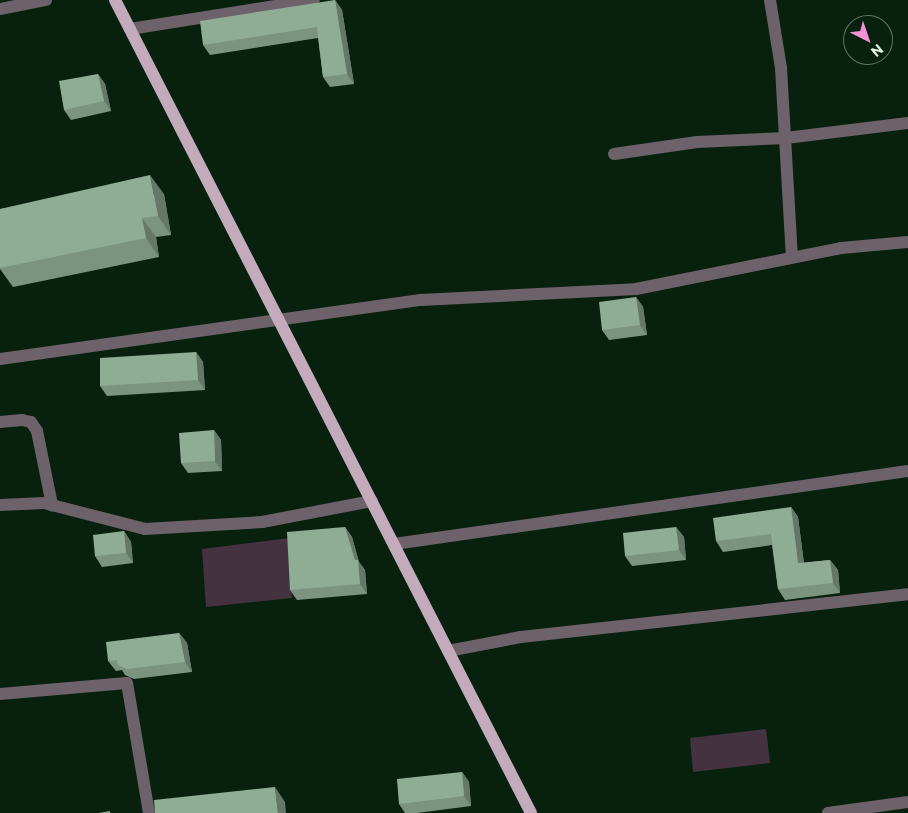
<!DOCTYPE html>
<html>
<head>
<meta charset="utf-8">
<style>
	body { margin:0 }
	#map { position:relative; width:908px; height:813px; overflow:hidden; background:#08210f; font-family:Commissioner,sans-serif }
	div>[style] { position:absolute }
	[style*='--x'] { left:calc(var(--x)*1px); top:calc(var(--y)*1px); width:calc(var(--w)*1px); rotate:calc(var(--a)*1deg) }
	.green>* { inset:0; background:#45323f }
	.minor>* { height:12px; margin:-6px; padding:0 6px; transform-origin:6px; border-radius:6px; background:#6e626a }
	.major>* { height:12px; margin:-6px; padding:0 6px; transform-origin:6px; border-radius:6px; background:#c3abbb }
	.wall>* { inset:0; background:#7b9480 }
	.shaded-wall>* { inset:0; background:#647868 }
	.building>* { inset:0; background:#8fac95 }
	span { translate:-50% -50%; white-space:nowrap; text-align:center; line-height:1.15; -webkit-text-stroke:5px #08210f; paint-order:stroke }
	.north { position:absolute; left:843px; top:15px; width:50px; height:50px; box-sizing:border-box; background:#08210f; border:1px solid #5f7565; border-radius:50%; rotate:139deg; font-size:14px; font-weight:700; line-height:20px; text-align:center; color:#e2f2e5 }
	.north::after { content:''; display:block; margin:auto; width:18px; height:22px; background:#f391d5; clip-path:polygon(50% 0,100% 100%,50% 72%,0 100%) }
</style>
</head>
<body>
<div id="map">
	<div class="green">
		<i style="clip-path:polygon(290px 538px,292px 598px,206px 607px,202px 549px)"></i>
		<i style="clip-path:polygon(766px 729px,770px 763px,693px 772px,690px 738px)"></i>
	</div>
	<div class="minor">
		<i style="--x:770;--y:0;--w:69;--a:80.8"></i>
		<i style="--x:781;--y:68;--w:189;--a:86.7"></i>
		<i style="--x:0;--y:9;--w:47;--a:-11.1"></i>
		<i style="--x:130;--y:29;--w:186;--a:-9"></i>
		<i style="--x:614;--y:154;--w:84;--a:-8.2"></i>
		<i style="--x:697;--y:142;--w:89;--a:-2.6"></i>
		<i style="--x:786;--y:138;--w:123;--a:-7"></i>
		<i style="--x:0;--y:359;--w:425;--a:-8"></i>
		<i style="--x:421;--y:300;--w:215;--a:-2.9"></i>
		<i style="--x:636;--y:289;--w:209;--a:-11.3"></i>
		<i style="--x:841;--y:248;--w:67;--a:-5.1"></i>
		<i style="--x:0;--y:422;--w:22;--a:-5"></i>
		<i style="--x:22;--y:420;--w:9;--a:13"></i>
		<i style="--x:31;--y:422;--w:11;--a:56"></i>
		<i style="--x:37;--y:431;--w:76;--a:78.5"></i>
		<i style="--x:0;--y:505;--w:44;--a:-2.6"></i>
		<i style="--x:44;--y:503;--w:104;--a:14.4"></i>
		<i style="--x:145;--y:529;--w:117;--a:-3.4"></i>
		<i style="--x:262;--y:522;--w:112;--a:-10.8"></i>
		<i style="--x:394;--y:544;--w:519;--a:-8.08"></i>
		<i style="--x:448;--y:651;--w:74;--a:-10.9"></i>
		<i style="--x:521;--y:637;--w:389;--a:-6.3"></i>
		<i style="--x:0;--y:694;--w:127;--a:-5"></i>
		<i style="--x:127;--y:683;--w:132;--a:80.4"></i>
		<i style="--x:828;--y:813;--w:81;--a:-7.8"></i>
	</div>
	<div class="major">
		<i style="--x:115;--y:0;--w:913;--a:62.9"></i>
	</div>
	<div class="wall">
		<i style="clip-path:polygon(335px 0,342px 10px,354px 84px,330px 87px,323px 77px,318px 38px,210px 55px,203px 45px)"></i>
		<i style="clip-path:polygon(98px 74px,105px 84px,111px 111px,71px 120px,64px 110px)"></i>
		<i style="clip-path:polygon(164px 194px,171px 235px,156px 237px,159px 257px,13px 287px,0 269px,0 209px)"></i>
		<i style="clip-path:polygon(636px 297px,643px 307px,647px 335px,609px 340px,602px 330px)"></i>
		<i style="clip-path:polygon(196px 352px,203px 362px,205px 390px,107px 396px,100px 386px)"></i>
		<i style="clip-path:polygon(214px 430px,221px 440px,222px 471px,188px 473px,181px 463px)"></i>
		<i style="clip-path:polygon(791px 507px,798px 517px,804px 563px,830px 560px,838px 570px,840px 593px,785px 600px,778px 589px,772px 545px,723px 552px,716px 541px)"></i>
		<i style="clip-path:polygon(345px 527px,352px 537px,359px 562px,365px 570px,367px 594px,297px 600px,290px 590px)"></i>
		<i style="clip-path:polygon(676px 527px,684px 537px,686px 560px,632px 566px,625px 556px)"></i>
		<i style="clip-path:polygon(124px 531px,131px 542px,133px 563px,102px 567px,95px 556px)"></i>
		<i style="clip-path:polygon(179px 633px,187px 643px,192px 672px,134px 679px,125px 675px,122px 670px,116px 671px,108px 661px)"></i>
		<i style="clip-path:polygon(462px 772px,469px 782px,471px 806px,417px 813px,405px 813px,399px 804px)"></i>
	</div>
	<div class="shaded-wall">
		<i style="clip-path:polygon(335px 0,342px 10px,354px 84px,347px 74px)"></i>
		<i style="clip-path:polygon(98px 74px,105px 84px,111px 111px,104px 101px)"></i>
		<i style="clip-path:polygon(150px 175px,164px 194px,171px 235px,158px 216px)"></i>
		<i style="clip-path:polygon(142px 218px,156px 237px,159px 257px,146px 238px)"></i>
		<i style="clip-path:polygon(636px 297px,643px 307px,647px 335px,640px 325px)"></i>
		<i style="clip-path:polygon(196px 352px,203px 362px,205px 390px,198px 380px)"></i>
		<i style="clip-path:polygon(214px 430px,221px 440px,222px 471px,215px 461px)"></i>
		<i style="clip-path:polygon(791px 507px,798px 517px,805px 573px,798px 563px)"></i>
		<i style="clip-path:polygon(345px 527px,352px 537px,359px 562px,365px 570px,367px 594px,360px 584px)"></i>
		<i style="clip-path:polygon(676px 527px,684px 537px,686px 560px,679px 550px)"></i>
		<i style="clip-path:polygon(124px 531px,131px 542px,133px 563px,126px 553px)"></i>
		<i style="clip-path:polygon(830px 560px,838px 570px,840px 593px,833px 583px)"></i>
		<i style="clip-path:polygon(179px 633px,187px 643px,192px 672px,185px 662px)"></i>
		<i style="clip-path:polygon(462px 772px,469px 782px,471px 806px,464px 796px)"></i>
		<i style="clip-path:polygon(275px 787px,285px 802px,286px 813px,278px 813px)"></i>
	</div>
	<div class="building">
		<i style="clip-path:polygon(335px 0,347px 74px,323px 77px,317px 27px,203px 45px,200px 21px)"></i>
		<i style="clip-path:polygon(98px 74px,104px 101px,64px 110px,59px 81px)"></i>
		<i style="clip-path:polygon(150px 175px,158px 216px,142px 218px,146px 238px,0 268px,0 209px)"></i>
		<i style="clip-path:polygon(636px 297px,640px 325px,602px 330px,599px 302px)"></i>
		<i style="clip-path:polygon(196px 352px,198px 380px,100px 386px,100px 358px)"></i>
		<i style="clip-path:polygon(214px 430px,215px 461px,181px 463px,179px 433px)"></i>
		<i style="clip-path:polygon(791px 507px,798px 563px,830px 560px,833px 583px,778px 589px,771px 534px,716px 541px,713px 518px)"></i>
		<i style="clip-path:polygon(345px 527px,355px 560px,358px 560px,360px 584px,290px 590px,287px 532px)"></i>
		<i style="clip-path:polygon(676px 527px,679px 550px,625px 556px,623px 533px)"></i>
		<i style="clip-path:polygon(124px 531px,126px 553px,95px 556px,93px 535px)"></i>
		<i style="clip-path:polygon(179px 633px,185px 662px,127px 669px,118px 665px,117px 660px,108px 661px,106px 642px)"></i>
		<i style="clip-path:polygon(462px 772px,464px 796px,399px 804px,397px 779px)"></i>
		<i style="clip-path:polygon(275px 787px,278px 813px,155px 813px,154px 800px)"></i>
		<i style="clip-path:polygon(110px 811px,110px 813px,99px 813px)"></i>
	</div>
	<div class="north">N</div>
</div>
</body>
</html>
